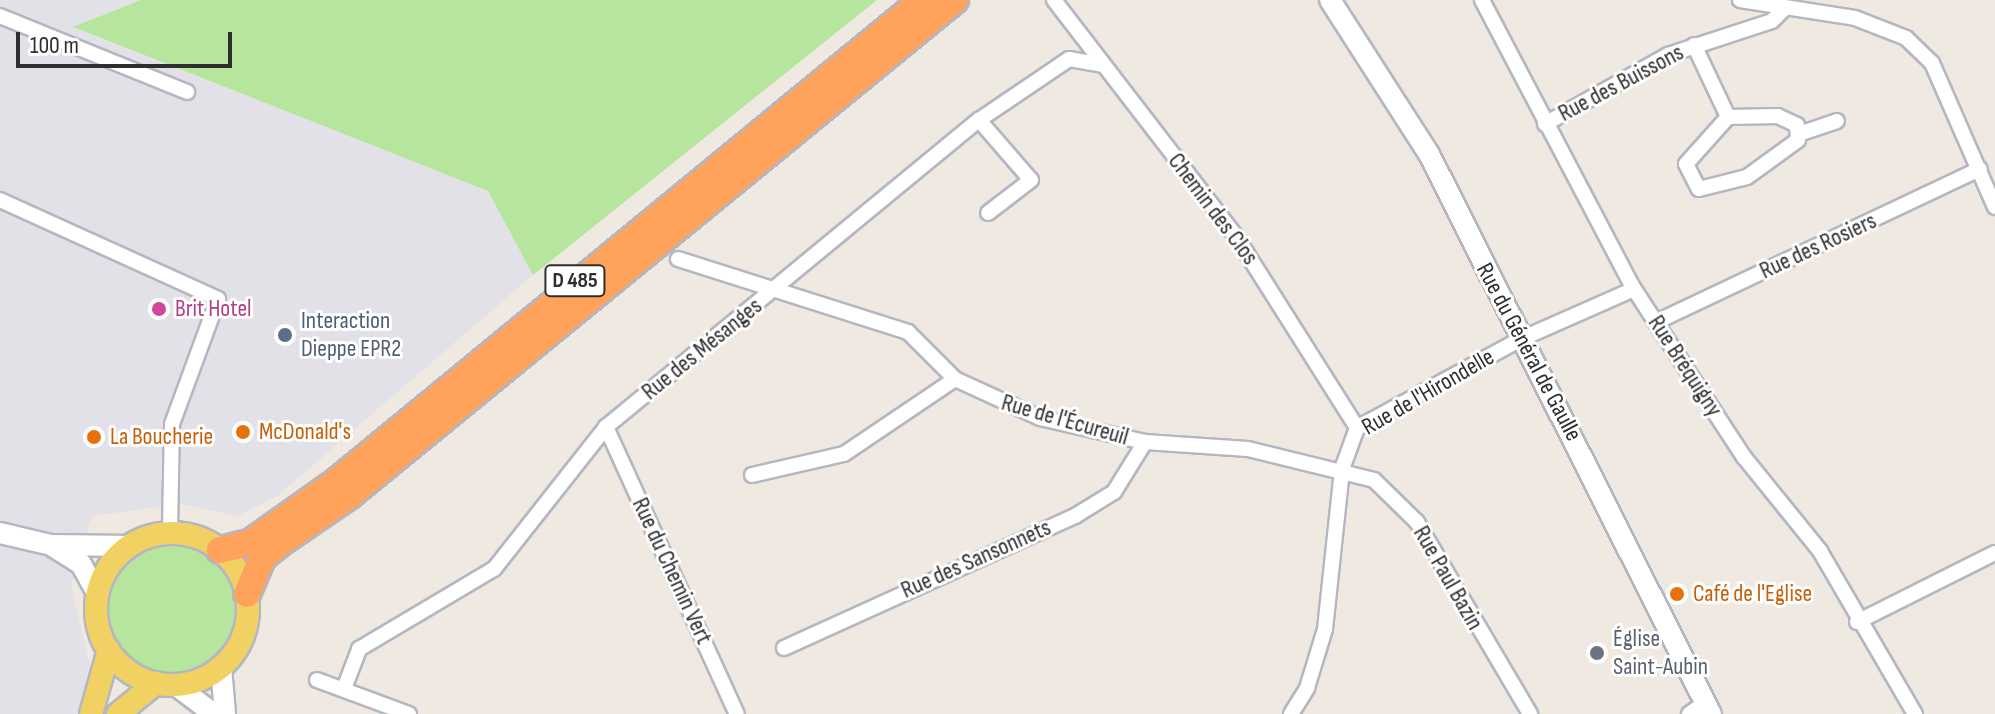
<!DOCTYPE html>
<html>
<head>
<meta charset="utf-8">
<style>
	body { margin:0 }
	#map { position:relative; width:1995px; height:714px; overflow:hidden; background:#efe9e1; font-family:"Sofia Sans Condensed",sans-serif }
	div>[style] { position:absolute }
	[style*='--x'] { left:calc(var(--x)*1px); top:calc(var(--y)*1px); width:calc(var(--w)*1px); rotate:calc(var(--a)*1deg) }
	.industrial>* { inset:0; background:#e3e1e8 }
	.green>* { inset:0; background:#b6e59e }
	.round { border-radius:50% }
	.roads { filter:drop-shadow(2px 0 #b4b7c1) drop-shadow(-2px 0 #b4b7c1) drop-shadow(0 2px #b4b7c1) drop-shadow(0 -2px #b4b7c1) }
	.street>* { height:14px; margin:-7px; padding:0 7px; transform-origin:7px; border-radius:7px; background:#fff }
	.secondary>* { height:20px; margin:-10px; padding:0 10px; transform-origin:10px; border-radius:10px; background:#fff }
	.primary>* { height:22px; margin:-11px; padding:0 11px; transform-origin:11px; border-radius:11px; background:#f2d163 }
	.primary>.ring { margin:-11px; padding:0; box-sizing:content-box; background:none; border:22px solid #f2d163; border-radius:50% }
	.highway>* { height:26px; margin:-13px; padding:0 13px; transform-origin:13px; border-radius:13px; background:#ffa35c }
	.dots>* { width:22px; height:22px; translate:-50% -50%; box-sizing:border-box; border:4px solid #fff; border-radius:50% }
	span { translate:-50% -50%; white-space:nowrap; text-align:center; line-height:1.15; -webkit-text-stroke:6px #fff; paint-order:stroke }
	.shield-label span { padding:2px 6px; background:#fff; border:2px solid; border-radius:6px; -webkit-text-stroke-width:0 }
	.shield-label { font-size:22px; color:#2e2e2e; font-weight:700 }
	.street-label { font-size:24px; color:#2e2e2e }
	.hotel-label { font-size:24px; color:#b23c85 }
	.left { translate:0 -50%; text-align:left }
	.service-label { font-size:24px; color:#4e5e75 }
	.food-label { font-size:24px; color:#c56008 }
	.worship-label { font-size:24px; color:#5b616d }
	.scale { position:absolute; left:16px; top:32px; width:216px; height:36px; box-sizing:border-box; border:4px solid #2e2e2e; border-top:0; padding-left:10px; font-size:24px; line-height:28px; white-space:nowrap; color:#2e2e2e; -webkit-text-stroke:6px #fff; paint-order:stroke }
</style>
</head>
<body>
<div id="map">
	<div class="industrial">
		<i style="clip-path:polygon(0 0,141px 0,74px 28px,488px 191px,533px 275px,276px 497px,237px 516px,181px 504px,92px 516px,71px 586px,91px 670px,78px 714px,0 714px)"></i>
	</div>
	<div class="green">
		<i style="clip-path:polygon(141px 0,877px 0,533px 275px,488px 191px,73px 27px)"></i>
		<i class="round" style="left:107px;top:544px;width:130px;height:130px"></i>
	</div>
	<div class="roads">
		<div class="street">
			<i style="--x:1054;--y:0;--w:300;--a:52.4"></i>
			<i style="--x:1237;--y:238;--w:225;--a:57.7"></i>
			<i style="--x:1482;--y:0;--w:327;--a:62.3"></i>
			<i style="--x:1634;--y:289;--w:201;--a:56.8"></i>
			<i style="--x:1744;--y:457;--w:121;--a:51"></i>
			<i style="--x:1820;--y:551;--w:189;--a:59.8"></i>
			<i style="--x:1740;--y:0;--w:116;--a:8.9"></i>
			<i style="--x:1855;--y:18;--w:55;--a:21.4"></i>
			<i style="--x:1906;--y:38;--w:36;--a:44"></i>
			<i style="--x:1932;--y:63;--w:157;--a:66.4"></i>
			<i style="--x:0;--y:16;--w:202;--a:22.1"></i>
			<i style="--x:1694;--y:45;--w:80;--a:64.7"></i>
			<i style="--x:1728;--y:117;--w:63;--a:131.8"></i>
			<i style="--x:1686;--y:164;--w:28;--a:63"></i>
			<i style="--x:1699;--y:189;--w:49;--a:-14"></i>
			<i style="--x:1747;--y:177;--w:63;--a:-36"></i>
			<i style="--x:1798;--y:140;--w:15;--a:-94"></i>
			<i style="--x:1797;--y:125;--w:21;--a:-155"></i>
			<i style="--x:1778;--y:116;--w:50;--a:178.9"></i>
			<i style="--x:979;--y:120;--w:79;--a:49.1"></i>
			<i style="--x:1031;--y:180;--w:54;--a:142.5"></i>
			<i style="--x:1545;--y:124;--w:141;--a:-29.3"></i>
			<i style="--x:1668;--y:55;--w:109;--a:-18.1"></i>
			<i style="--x:1772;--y:21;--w:18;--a:-45"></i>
			<i style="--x:1799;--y:134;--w:40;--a:-18.9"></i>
			<i style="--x:0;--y:200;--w:239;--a:24.4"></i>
			<i style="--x:218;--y:299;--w:133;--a:110.2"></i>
			<i style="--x:172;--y:424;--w:109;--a:91.1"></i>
			<i style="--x:678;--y:259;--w:241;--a:17.6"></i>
			<i style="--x:908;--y:332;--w:66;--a:45"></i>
			<i style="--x:955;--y:379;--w:94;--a:24.6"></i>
			<i style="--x:1040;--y:418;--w:108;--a:12.9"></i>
			<i style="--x:1145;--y:442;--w:103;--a:3.9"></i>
			<i style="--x:1248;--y:449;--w:130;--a:13.8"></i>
			<i style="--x:1374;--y:480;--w:60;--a:44.3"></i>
			<i style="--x:1417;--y:522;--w:223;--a:59.5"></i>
			<i style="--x:1656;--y:322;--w:358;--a:-25.3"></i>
			<i style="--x:606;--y:427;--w:315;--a:65.5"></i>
			<i style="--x:752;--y:475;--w:94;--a:-12.9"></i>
			<i style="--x:844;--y:454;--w:134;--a:-34"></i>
			<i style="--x:1857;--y:622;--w:154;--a:-26.6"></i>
			<i style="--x:784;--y:648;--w:320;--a:-24.4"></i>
			<i style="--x:1075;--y:516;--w:46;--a:-31.6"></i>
			<i style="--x:1114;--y:492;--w:59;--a:-58.2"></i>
			<i style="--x:317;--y:680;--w:98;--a:20.3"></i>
			<i style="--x:345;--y:686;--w:40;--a:-69"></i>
			<i style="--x:359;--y:649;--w:157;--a:-30.7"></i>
			<i style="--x:494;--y:569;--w:181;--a:-51.7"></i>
			<i style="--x:606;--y:427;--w:483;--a:-39.5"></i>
			<i style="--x:979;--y:120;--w:109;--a:-34.1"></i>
			<i style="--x:1069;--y:59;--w:34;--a:10"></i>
			<i style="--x:1291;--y:714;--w:31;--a:-58"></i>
			<i style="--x:1307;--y:688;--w:62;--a:-73"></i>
			<i style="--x:1325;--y:629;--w:161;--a:-83.9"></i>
			<i style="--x:1342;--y:469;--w:44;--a:-69.9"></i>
			<i style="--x:1357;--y:428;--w:189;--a:-28.5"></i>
			<i style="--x:1523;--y:338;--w:121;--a:-23.8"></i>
			<i style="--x:1689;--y:714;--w:19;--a:-35"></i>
		</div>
		<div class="secondary">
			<i style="--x:1330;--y:0;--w:183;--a:57.3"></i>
			<i style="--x:1429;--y:154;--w:627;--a:63.27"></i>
			<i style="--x:0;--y:533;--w:52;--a:13.2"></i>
			<i style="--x:51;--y:545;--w:79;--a:0.7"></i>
			<i style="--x:54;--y:547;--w:32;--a:32"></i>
			<i style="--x:81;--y:564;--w:35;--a:61"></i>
			<i style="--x:221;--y:667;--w:47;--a:85.1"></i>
			<i style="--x:174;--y:684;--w:50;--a:36.9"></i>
		</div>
		<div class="primary">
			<i class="ring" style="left:96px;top:533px;width:130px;height:130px"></i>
			<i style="--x:91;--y:714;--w:66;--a:-74.3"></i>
			<i style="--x:118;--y:714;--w:49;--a:-39.2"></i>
		</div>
		<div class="highway">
			<i style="--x:220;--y:550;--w:32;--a:-14"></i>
			<i style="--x:251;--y:542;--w:105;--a:-35.3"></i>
			<i style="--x:337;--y:481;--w:758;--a:-39.38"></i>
			<i style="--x:247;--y:594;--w:39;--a:-67"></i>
			<i style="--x:262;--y:558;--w:22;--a:-39"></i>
			<i style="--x:279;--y:544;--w:85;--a:-34.4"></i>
			<i style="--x:349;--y:496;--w:783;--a:-39.3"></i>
		</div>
	</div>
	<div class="dots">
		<i style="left:159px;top:309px;background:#d1479c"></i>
		<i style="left:285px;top:335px;background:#5c6f8a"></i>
		<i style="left:243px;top:432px;background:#e8710a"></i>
		<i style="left:94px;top:437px;background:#e8710a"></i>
		<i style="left:1677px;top:594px;background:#e8710a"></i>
		<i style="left:1597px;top:653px;background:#6b7280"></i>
	</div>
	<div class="shield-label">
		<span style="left:575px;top:281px">D 485</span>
	</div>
	<div class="street-label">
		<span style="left:1621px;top:83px;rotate:-28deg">Rue des Buissons</span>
		<span style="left:1213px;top:209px;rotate:53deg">Chemin des Clos</span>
		<span style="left:1818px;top:246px;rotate:-25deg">Rue des Rosiers</span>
		<span style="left:702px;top:349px;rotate:-39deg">Rue des Mésanges</span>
		<span style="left:1529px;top:352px;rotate:62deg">Rue du Général de Gaulle</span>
		<span style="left:1685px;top:366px;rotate:57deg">Rue Bréquigny</span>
		<span style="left:1428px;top:392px;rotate:-30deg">Rue de l'Hirondelle</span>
		<span style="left:1065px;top:420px;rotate:16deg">Rue de l'Écureuil</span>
		<span style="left:976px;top:559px;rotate:-24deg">Rue des Sansonnets</span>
		<span style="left:672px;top:571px;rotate:65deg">Rue du Chemin Vert</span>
		<span style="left:1448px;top:578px;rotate:60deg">Rue Paul Bazin</span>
	</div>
	<div class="hotel-label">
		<span class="left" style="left:175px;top:309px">Brit Hotel</span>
	</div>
	<div class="service-label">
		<span class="left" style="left:301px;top:335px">Interaction<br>Dieppe EPR2</span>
	</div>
	<div class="food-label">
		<span class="left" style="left:259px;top:432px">McDonald's</span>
		<span class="left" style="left:110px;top:437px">La Boucherie</span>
		<span class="left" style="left:1693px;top:594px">Café de l'Eglise</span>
	</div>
	<div class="worship-label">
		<span class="left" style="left:1613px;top:653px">Église<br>Saint-Aubin</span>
	</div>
	<div class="scale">100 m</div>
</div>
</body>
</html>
